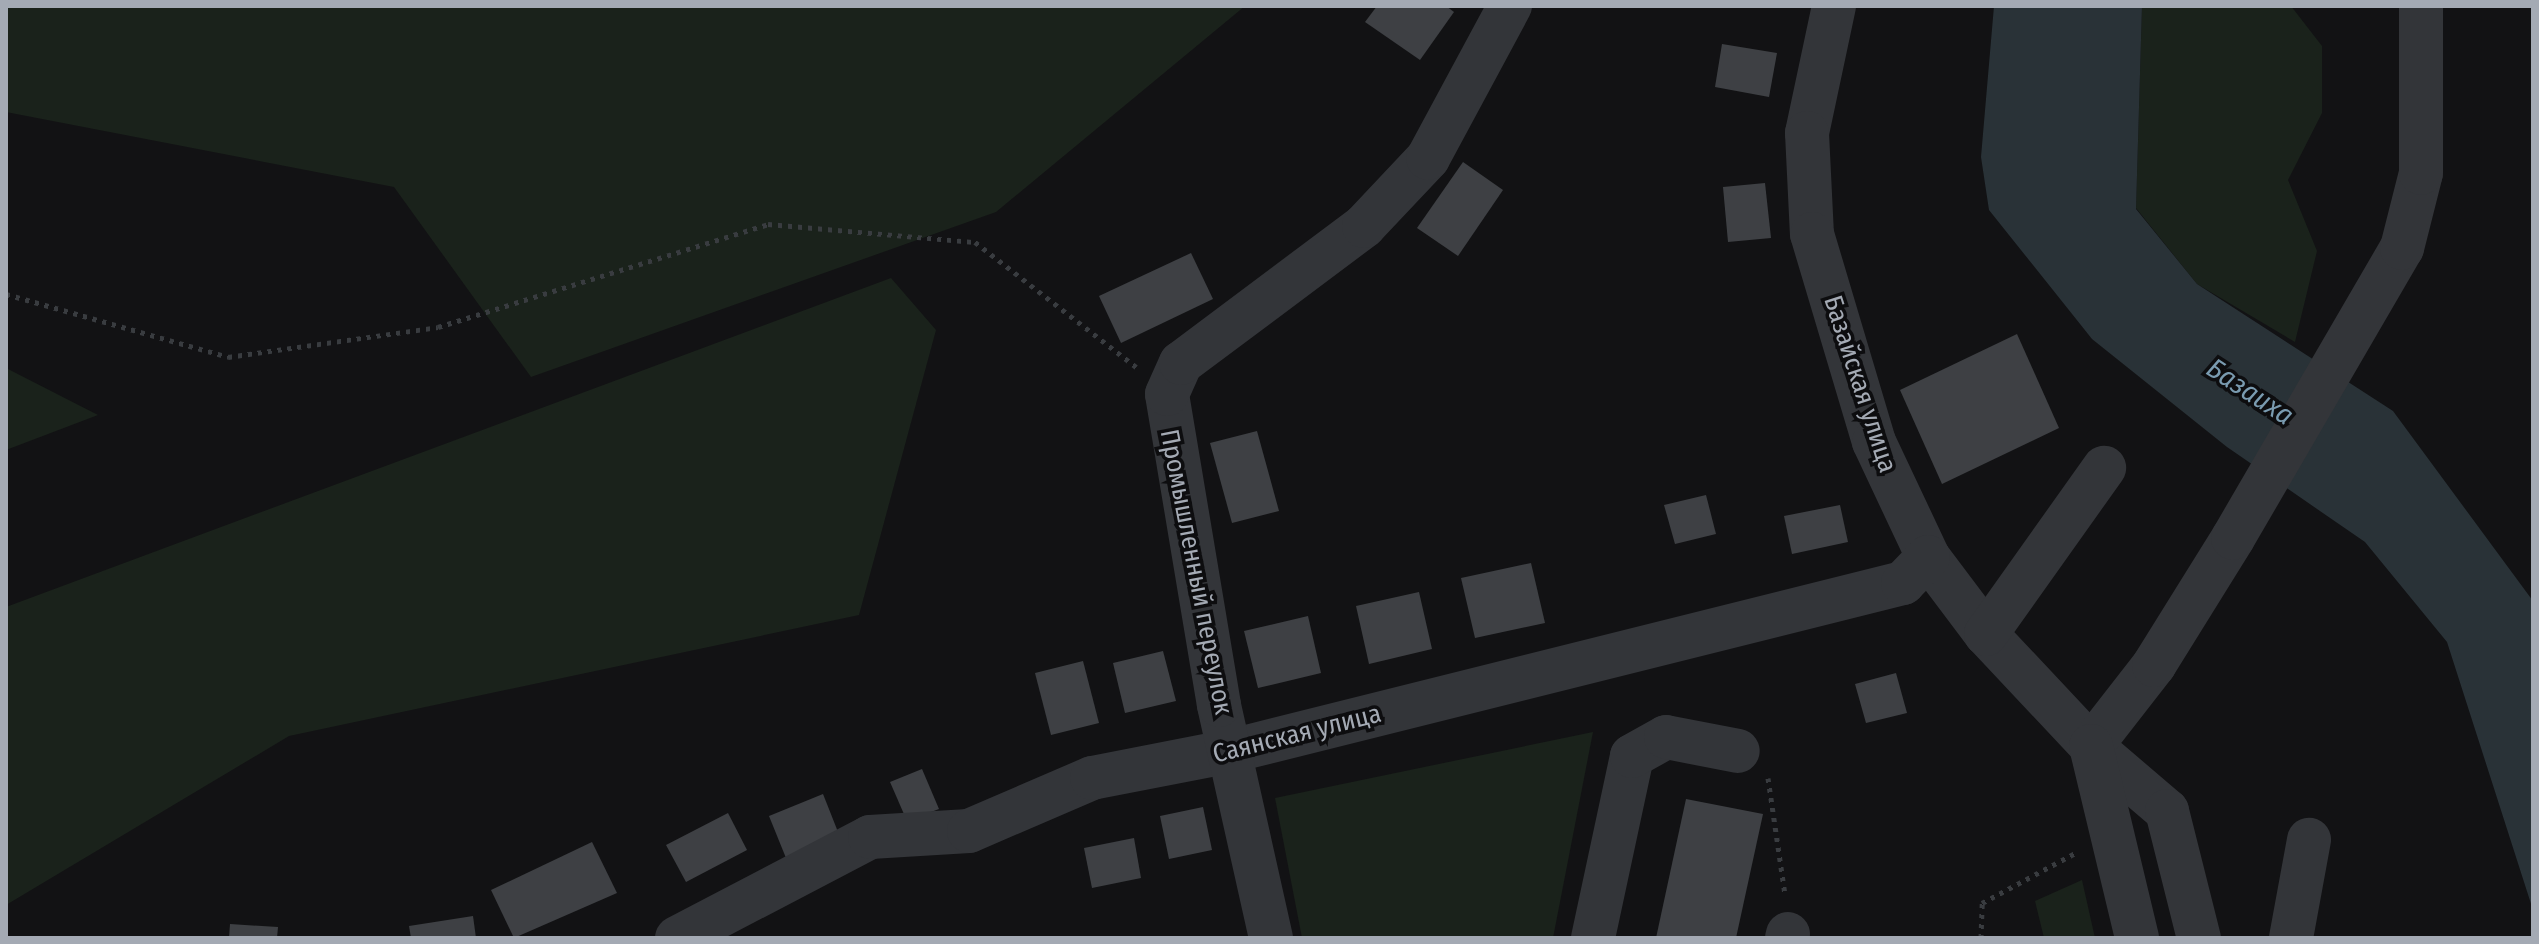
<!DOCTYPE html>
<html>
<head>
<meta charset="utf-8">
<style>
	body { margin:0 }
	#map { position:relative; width:2539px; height:944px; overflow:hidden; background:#121214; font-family:"Fira Sans Condensed",sans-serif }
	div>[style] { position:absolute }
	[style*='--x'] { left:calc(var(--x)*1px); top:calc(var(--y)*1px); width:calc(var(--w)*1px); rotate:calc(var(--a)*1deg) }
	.green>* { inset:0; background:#1a221b }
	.water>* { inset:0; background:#293237 }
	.building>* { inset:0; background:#3e4044 }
	.path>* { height:5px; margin-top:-2.5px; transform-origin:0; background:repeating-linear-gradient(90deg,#393c40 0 4px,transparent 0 10px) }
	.minor>* { height:44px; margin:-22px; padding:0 22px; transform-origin:22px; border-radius:22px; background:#333539 }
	span { translate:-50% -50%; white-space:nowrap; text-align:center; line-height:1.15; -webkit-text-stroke:7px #0d0d0f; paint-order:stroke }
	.street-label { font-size:26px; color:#a4aab4 }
	.water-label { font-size:28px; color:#7a9bb0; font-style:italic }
	.frame { position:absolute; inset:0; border:8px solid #a4aab4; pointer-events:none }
</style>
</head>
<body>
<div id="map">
	<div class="green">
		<i style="clip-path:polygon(6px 6px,1245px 6px,996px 212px,531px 377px,394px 187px,6px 112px)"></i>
		<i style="clip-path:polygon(2142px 6px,2291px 6px,2322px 46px,2322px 113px,2288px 180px,2317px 251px,2295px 342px,2197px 284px,2136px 208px)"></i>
		<i style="clip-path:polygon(891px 278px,936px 330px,859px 615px,289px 736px,6px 905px,6px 607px)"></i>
		<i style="clip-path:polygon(6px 368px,98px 415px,6px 450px)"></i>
		<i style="clip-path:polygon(1593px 732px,1553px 938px,1302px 938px,1275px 798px)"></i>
		<i style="clip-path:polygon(2082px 880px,2095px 938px,2044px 938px,2035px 901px)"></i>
	</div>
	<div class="water">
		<i style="clip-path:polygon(1994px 6px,2142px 6px,2136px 209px,2197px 284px,2393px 411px,2533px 601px,2533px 910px,2447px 642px,2365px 542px,2227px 447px,2092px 339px,1989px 210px,1981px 157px)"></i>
	</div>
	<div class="building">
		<i style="clip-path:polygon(1377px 6px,1446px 6px,1454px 12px,1420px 60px,1365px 22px)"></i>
		<i style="clip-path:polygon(1722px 44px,1777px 53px,1769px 97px,1715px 87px)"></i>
		<i style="clip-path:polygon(1463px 162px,1503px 190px,1458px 256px,1417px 228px)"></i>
		<i style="clip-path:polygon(1765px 183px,1771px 238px,1728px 242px,1723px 187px)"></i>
		<i style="clip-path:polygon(1191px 253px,1213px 299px,1121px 343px,1099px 296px)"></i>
		<i style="clip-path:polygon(2017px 334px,2059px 428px,1942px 484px,1900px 390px)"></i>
		<i style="clip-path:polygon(1257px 431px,1279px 511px,1232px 523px,1210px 443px)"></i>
		<i style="clip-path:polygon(1706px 495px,1716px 534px,1675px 544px,1664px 505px)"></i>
		<i style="clip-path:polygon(1840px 505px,1848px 542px,1792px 554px,1784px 516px)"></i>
		<i style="clip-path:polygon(1531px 563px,1545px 623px,1475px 638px,1461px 578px)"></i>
		<i style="clip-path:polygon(1419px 592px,1432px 649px,1369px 664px,1356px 606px)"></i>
		<i style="clip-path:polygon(1308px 616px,1321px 673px,1258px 688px,1244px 631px)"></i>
		<i style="clip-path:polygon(1163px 651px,1176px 701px,1125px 713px,1113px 663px)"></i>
		<i style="clip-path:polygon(1083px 661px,1099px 723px,1051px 735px,1035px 673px)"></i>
		<i style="clip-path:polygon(1896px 673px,1907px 713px,1866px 723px,1855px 684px)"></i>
		<i style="clip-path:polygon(922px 769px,939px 809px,907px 821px,890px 782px)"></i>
		<i style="clip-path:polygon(823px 794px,840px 837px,786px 858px,769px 816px)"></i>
		<i style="clip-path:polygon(1686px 799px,1763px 814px,1736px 938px,1656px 938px)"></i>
		<i style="clip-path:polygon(1203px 807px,1212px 850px,1169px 859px,1160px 816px)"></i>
		<i style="clip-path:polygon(728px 813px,747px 850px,686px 882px,666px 845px)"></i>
		<i style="clip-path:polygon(1134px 838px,1141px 878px,1092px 888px,1084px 848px)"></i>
		<i style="clip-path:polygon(592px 842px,617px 893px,514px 938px,491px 890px)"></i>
		<i style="clip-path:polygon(473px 916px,476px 938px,411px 938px,409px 926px)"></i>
		<i style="clip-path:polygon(230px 924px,278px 927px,277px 938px,229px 938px)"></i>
	</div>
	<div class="path">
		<i style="--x:6;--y:294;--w:231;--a:15.8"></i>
		<i style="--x:228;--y:357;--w:212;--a:-8.1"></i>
		<i style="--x:438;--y:327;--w:346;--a:-17.3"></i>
		<i style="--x:768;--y:224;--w:208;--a:5"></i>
		<i style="--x:975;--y:242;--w:204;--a:37.8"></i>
		<i style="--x:1768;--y:778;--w:117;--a:81.7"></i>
		<i style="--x:1981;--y:938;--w:35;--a:-88"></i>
		<i style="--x:1982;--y:903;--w:108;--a:-28.2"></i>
	</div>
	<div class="minor">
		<i style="--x:1834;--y:6;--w:130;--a:102"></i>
		<i style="--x:1807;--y:133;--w:101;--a:87.2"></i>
		<i style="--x:1812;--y:234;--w:217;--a:73.4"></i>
		<i style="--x:1874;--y:442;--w:127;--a:64.8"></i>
		<i style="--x:1928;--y:557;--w:96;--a:53"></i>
		<i style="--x:1986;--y:634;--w:154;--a:46.8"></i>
		<i style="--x:2091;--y:746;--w:100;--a:40.5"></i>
		<i style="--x:2167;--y:811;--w:131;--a:75.9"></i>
		<i style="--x:1986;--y:634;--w:204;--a:-54.6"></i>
		<i style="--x:2091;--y:746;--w:103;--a:-52.1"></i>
		<i style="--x:2154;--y:665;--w:150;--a:-58.1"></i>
		<i style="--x:2233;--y:538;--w:336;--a:-59.8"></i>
		<i style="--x:2402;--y:248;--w:77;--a:-75.8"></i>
		<i style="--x:2421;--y:173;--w:167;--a:-90"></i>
		<i style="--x:2091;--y:746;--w:197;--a:76.5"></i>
		<i style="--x:677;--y:938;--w:218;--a:-27.6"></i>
		<i style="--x:870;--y:837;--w:99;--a:-3.5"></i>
		<i style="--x:969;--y:831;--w:134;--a:-23.3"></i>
		<i style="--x:1092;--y:778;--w:142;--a:-11"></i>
		<i style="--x:1231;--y:751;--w:693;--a:-14.04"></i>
		<i style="--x:1903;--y:583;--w:36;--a:-46"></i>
		<i style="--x:1271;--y:938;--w:239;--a:-102.6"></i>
		<i style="--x:1219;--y:705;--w:315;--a:-99.5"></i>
		<i style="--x:1167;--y:394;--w:34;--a:-66"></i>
		<i style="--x:1181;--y:363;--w:229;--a:-36.8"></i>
		<i style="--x:1364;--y:226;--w:93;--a:-46.7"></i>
		<i style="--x:1428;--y:158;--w:173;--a:-61.7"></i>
		<i style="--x:1593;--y:938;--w:186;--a:-77.9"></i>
		<i style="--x:1632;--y:756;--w:39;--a:-29"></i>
		<i style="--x:1666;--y:737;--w:73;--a:11"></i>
		<i style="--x:1787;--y:938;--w:4;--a:-76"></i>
		<i style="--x:2291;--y:938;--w:100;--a:-79.6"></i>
	</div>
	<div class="street-label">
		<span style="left:1860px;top:384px;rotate:72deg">Базайская улица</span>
		<span style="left:1196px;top:572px;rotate:79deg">Промышленный переулок</span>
		<span style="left:1297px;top:734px;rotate:-14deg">Саянская улица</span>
	</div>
	<div class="water-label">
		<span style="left:2250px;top:392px;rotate:33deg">Базаиха</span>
	</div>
	<div class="frame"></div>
</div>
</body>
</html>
